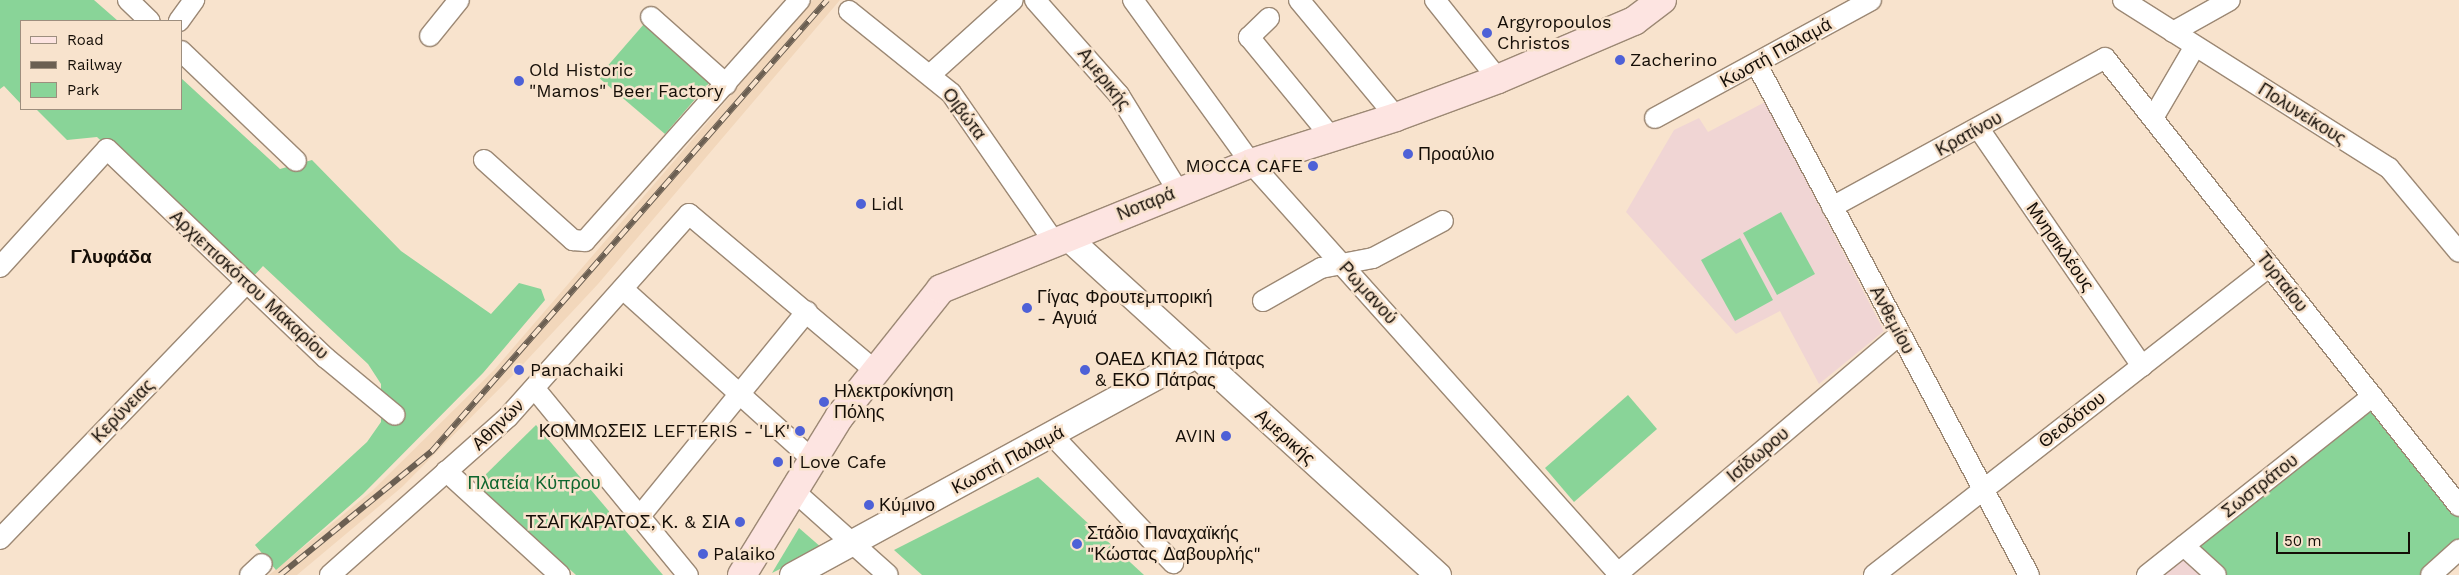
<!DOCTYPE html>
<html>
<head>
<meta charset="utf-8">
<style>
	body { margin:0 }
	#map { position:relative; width:2459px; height:575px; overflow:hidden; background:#f8e3cd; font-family:"Work Sans",sans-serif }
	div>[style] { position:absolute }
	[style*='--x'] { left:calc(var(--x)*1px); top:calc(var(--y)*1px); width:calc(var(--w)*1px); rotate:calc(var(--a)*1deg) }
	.built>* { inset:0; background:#f2d7bb }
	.education>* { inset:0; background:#f0d5d4 }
	.green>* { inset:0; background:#89d498 }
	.roads { filter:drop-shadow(1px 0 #9c8874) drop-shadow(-1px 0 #9c8874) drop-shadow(0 1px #9c8874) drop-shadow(0 -1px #9c8874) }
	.minor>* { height:20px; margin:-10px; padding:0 10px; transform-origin:10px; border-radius:10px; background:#fff }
	.tertiary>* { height:25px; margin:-12.5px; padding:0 12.5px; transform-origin:12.5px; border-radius:12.5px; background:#fff }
	.secondary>* { height:28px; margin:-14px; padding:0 14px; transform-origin:14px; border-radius:14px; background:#fde4e1 }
	.rail>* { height:5.5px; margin-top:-2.75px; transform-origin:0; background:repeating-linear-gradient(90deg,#f8e3cd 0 11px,#6b5f52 0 22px); box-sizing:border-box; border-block:1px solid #6b5f52 }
	.dots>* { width:14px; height:14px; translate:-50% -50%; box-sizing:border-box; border:2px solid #f8e3cd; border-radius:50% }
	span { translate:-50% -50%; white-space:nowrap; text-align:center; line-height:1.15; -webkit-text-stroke:5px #f8e3cd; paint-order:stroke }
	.poi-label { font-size:18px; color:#150e07 }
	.left { translate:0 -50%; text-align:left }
	.right { translate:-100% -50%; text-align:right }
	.street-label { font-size:18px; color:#150e07 }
	.park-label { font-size:18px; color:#0e662e }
	.neighbourhood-label { font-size:19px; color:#150e07; font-weight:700 }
	.legend { position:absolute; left:20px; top:20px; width:162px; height:90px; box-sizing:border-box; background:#f8e3cd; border:1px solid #9d8e7e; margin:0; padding:6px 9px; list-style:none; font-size:15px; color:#150e07 }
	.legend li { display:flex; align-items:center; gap:10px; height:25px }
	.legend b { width:25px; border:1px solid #9d8e7e }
	.scale { position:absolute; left:2276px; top:532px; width:134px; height:22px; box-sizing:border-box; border:2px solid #150e07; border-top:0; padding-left:6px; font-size:15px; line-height:18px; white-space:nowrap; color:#150e07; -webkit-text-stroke:4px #f8e3cd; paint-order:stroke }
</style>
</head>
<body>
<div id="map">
	<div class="built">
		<i style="clip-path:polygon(813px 0,840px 0,598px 284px,513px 375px,402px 487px,297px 575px,269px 575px,372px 491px,494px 370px)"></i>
	</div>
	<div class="education">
		<i style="clip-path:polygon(1765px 102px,1884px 331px,1819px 384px,1780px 311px,1736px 334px,1626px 212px,1674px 130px,1699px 118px,1708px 132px)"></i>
		<i style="clip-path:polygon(2184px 546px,2216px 575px,2159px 575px)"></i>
	</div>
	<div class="green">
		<i style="clip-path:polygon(0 0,94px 0,118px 21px,21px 21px,21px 104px,4px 86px,0 89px)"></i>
		<i style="clip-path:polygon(644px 24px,710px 82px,665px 134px,598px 77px)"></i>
		<i style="clip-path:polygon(181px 78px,280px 169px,312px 160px,401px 251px,491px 314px,519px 283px,541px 289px,545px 300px,483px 373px,363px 494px,276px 570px,255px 545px,367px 442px,381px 422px,381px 384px,368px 364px,263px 266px,249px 281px,97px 137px,67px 140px,36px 109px,181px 109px)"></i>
		<i style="clip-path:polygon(1781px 212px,1815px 274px,1777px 295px,1743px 233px)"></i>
		<i style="clip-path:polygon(1740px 238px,1773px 300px,1735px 321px,1701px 260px)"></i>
		<i style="clip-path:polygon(1628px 395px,1657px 429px,1574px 502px,1545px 468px)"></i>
		<i style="clip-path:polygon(2373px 396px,2459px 506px,2459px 550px,2431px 575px,2216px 575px,2184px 546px)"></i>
		<i style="clip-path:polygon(536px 425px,663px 575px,576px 575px,476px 484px)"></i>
		<i style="clip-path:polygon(1038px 477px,1144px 575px,922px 575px,894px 550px)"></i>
		<i style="clip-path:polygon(799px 528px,822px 548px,772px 573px)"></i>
	</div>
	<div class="roads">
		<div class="minor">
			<i style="--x:128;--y:0;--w:30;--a:44"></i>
			<i style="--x:1035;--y:0;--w:127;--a:48.5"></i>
			<i style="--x:1119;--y:95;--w:113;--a:58.4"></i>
			<i style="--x:1133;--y:0;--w:201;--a:54.1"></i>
			<i style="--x:1251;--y:163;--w:550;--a:48.17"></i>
			<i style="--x:1299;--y:0;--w:152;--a:50.3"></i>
			<i style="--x:1435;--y:0;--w:101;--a:51.4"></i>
			<i style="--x:2123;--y:0;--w:315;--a:32.3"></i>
			<i style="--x:2389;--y:168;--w:109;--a:50.2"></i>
			<i style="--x:849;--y:11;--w:131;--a:38.8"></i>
			<i style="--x:951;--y:93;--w:181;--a:55.3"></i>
			<i style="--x:651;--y:17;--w:101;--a:41.8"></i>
			<i style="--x:1269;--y:18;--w:28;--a:136"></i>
			<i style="--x:1249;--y:37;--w:131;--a:50.6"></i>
			<i style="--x:179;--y:21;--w:26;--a:-54"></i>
			<i style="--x:2173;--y:32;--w:65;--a:-29.3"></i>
			<i style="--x:430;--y:36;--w:46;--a:-51.1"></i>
			<i style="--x:181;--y:51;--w:159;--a:43.7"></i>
			<i style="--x:1757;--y:65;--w:578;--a:61.93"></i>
			<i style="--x:931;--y:74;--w:110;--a:-42.1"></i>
			<i style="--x:1655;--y:118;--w:246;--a:-28.6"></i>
			<i style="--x:2153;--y:118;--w:83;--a:-59.7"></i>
			<i style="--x:1979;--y:129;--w:288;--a:55.5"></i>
			<i style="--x:484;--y:160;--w:120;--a:42"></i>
			<i style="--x:573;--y:240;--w:12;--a:5"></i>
			<i style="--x:585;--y:241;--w:323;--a:-48.3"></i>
			<i style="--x:1832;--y:207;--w:311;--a:-28.6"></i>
			<i style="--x:2105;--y:58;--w:571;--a:51.68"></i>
			<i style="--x:0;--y:267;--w:159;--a:-47.8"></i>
			<i style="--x:107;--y:149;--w:303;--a:43.7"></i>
			<i style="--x:326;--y:358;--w:89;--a:39.6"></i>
			<i style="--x:623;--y:289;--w:254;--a:42"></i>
			<i style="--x:1263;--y:301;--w:67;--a:-29.6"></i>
			<i style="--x:1321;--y:268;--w:53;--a:-10.9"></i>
			<i style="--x:1373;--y:258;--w:79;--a:-27.9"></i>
			<i style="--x:535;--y:389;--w:241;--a:50.6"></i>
			<i style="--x:1053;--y:436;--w:175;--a:46.6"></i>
			<i style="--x:446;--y:471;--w:154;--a:42.4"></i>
			<i style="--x:793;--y:490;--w:127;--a:41.8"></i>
			<i style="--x:640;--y:516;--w:264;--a:-50.8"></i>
			<i style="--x:0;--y:539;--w:355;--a:-46.1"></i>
			<i style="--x:2184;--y:546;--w:43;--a:42.2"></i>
			<i style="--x:250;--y:575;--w:16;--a:-43"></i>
			<i style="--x:330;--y:575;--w:238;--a:-41.6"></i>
			<i style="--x:508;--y:417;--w:272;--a:-48.3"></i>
			<i style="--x:689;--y:214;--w:242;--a:40.1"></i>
			<i style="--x:1616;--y:575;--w:372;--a:-40.3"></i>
			<i style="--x:1874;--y:575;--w:502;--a:-37.97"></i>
			<i style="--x:2147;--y:575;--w:288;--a:-38.4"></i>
			<i style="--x:2431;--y:575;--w:38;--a:-42"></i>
		</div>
		<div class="tertiary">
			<i style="--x:1067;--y:237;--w:502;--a:42.34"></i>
			<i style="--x:792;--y:575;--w:459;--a:-28.6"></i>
		</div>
		<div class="secondary">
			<i style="--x:742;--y:575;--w:187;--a:-58.4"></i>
			<i style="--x:840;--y:416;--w:162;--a:-51.5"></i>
			<i style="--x:941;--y:289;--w:335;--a:-22.1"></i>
			<i style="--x:1251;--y:163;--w:152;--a:-17.6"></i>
			<i style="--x:1396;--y:117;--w:109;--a:-20.4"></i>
			<i style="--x:1498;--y:79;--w:148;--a:-23.1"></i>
			<i style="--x:1634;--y:21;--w:35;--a:-37"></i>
		</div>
	</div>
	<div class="rail">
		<i style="--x:280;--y:575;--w:195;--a:-39.2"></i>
		<i style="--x:431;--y:452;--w:601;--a:-48.78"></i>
	</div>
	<div class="dots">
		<i style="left:1487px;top:33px;background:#4e61d7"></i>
		<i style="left:1620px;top:60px;background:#4e61d7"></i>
		<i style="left:519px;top:81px;background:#4e61d7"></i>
		<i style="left:1408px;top:154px;background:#4e61d7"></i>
		<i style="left:1313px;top:166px;background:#4e61d7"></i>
		<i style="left:861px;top:204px;background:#4e61d7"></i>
		<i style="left:1027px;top:308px;background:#4e61d7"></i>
		<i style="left:519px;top:370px;background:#4e61d7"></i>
		<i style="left:1085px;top:370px;background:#4e61d7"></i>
		<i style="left:824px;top:402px;background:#4e61d7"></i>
		<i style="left:800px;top:431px;background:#4e61d7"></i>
		<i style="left:1226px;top:436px;background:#4e61d7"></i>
		<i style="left:778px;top:462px;background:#4e61d7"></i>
		<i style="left:869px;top:505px;background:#4e61d7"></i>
		<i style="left:740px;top:522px;background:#4e61d7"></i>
		<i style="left:1077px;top:544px;background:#4e61d7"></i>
		<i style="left:703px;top:554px;background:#4e61d7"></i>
	</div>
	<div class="poi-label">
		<span class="left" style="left:1497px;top:33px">Argyropoulos<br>Christos</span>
		<span class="left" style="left:1630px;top:60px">Zacherino</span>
		<span class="left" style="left:529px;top:81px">Old Historic<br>"Mamos" Beer Factory</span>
		<span class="left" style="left:1418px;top:154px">Προαύλιο</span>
		<span class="right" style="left:1303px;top:166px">MOCCA CAFE</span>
		<span class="left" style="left:871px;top:204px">Lidl</span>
		<span class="left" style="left:1037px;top:308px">Γίγας Φρουτεμπορική<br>- Αγυιά</span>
		<span class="left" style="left:1095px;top:370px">ΟΑΕΔ ΚΠΑ2 Πάτρας<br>&amp; ΕΚΟ Πάτρας</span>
		<span class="left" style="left:530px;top:370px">Panachaiki</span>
		<span class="left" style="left:834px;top:402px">Ηλεκτροκίνηση<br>Πόλης</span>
		<span class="right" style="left:790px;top:431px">ΚΟΜΜΩΣΕΙΣ LEFTERIS - 'LK'</span>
		<span class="right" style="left:1216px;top:436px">AVIN</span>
		<span class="left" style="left:788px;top:462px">I Love Cafe</span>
		<span class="left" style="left:879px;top:505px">Κύμινο</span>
		<span class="right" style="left:730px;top:522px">ΤΣΑΓΚΑΡΑΤΟΣ, Κ. &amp; ΣΙΑ</span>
		<span class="left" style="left:1087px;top:544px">Στάδιο Παναχαϊκής<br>"Κώστας Δαβουρλής"</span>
		<span class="left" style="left:713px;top:554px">Palaiko</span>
	</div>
	<div class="street-label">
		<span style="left:1776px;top:53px;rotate:-29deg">Κωστή Παλαμά</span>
		<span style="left:1104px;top:79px;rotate:52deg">Αμερικής</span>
		<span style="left:964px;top:114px;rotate:53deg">Οιβώτα</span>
		<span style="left:2302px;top:114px;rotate:32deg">Πολυνείκους</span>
		<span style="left:1969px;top:134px;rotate:-29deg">Κρατίνου</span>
		<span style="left:1146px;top:204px;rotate:-22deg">Νοταρά</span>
		<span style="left:2060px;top:247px;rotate:55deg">Μνησικλέους</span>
		<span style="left:2282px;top:282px;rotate:52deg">Τυρταίου</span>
		<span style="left:249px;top:285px;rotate:43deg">Αρχιεπισκόπου Μακαρίου</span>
		<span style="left:1368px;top:293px;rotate:48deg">Ρωμανού</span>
		<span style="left:1892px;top:320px;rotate:62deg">Ανθεμίου</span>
		<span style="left:123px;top:411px;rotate:-46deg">Κερύνειας</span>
		<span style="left:2072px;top:420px;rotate:-38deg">Θεοδότου</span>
		<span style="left:498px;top:425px;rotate:-44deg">Αθηνών</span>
		<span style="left:1285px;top:437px;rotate:42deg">Αμερικής</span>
		<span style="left:1758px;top:455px;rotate:-40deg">Ισίδωρου</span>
		<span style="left:1008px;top:460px;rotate:-28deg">Κωστή Παλαμά</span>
		<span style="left:2260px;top:486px;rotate:-38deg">Σωστράτου</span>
	</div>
	<div class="park-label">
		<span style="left:534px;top:483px">Πλατεία Κύπρου</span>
	</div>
	<div class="neighbourhood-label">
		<span style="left:111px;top:257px">Γλυφάδα</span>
	</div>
	<ul class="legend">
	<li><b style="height:6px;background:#fde4e1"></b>Road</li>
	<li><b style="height:6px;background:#6b5f52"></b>Railway</li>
	<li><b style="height:14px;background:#89d498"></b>Park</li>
	</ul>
	<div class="scale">50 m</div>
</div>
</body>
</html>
